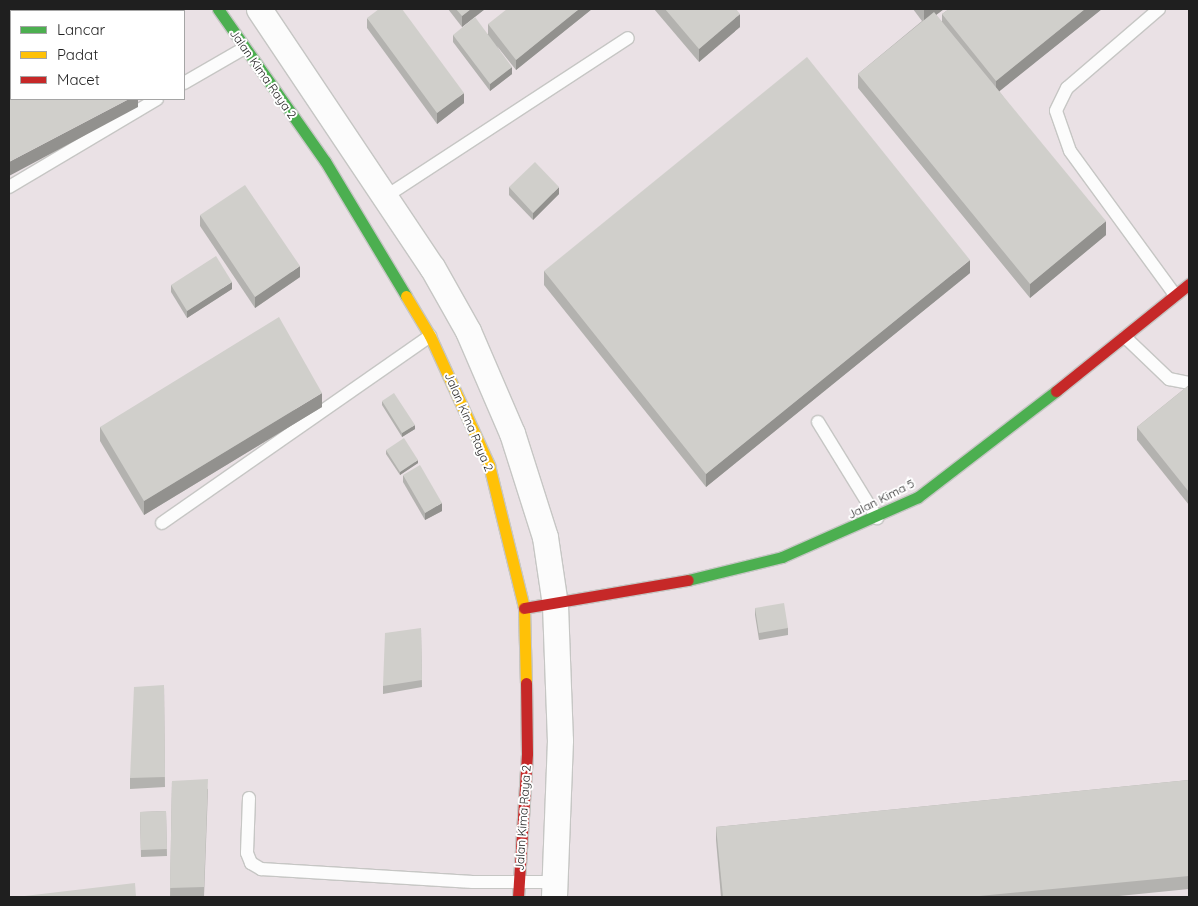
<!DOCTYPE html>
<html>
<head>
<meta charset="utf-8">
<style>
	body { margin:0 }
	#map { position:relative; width:1198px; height:906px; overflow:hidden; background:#edede8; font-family:Quicksand,sans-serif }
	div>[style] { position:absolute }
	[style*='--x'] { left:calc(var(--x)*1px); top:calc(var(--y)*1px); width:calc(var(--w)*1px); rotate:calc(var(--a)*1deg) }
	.industrial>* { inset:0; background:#eae1e5 }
	.roads { filter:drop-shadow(1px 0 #c6c6c4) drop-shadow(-1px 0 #c6c6c4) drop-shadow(0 1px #c6c6c4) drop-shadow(0 -1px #c6c6c4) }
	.lane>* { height:12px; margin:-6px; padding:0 6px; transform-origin:6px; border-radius:6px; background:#fcfcfc }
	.street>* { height:25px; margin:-12.5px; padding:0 12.5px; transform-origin:12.5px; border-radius:12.5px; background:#fcfcfc }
	.fast>* { height:11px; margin:-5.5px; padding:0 5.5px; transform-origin:5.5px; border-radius:5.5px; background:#4caf50 }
	.slow>* { height:11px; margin:-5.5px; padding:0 5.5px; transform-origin:5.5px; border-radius:5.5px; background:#ffc107 }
	.jam>* { height:11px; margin:-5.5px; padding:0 5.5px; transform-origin:5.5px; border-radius:5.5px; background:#c62828 }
	.wall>* { inset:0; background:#b3b2af }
	.shaded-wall>* { inset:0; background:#92918e }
	.building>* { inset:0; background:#d0cfcb }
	span { translate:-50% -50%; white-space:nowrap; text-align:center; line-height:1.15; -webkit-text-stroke:4px #fff; paint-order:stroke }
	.street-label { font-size:12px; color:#1f1f1f }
	.frame { position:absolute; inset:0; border:10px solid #1f1f1f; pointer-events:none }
	.legend { position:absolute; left:10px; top:10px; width:175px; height:90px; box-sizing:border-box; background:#fff; border:1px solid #a5a5a5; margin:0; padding:6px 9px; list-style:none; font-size:15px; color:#1f1f1f }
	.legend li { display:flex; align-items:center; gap:10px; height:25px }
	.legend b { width:25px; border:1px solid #a5a5a5 }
</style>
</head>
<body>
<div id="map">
	<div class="industrial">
		<i style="clip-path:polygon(evenodd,9px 9px,1189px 9px,1189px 897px,9px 897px,9px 9px,11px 11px,184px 11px,184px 99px,11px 99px,11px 11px)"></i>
	</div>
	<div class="roads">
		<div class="lane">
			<i style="--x:1159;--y:9;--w:121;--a:139.3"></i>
			<i style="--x:1067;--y:88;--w:25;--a:116"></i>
			<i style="--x:1056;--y:111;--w:42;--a:70.7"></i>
			<i style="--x:1070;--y:151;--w:178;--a:53.9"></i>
			<i style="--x:184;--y:83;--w:68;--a:-30"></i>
			<i style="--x:9;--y:187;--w:172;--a:-30.7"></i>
			<i style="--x:385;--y:197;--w:290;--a:-33.2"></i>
			<i style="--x:1125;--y:337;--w:61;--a:43.7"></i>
			<i style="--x:1169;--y:379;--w:20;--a:11"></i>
			<i style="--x:818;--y:422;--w:113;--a:58.4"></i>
			<i style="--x:162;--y:523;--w:327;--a:-34.9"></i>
			<i style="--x:249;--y:798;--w:55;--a:92.1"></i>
			<i style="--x:247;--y:853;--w:11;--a:68"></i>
			<i style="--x:251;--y:863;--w:12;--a:31"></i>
			<i style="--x:261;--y:869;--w:212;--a:3.5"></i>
			<i style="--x:473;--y:882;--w:81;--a:0"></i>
		</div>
		<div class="street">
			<i style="--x:259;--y:9;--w:311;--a:56.2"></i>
			<i style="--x:432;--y:267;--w:73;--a:60.6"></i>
			<i style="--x:468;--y:331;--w:111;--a:66.7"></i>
			<i style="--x:512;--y:433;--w:109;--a:72.4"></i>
			<i style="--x:545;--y:537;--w:69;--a:81.6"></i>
			<i style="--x:555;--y:605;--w:135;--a:87.9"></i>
			<i style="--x:560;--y:740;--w:157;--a:92.2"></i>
		</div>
		<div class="fast">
			<i style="--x:218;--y:9;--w:186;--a:54.9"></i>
			<i style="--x:325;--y:161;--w:157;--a:59"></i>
			<i style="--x:688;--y:580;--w:97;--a:-13.7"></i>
			<i style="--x:782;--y:557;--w:149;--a:-23.8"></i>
			<i style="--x:918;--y:497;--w:174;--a:-37.5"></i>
		</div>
		<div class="slow">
			<i style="--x:406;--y:296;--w:47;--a:59"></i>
			<i style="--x:430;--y:336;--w:142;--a:65.4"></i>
			<i style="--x:489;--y:465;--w:147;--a:76.2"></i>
			<i style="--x:524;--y:608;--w:75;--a:88.5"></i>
		</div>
		<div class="jam">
			<i style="--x:1056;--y:391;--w:171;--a:-38.8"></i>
			<i style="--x:524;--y:608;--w:166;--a:-9.7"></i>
			<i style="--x:518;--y:897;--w:144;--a:-86.4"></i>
			<i style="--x:527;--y:753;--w:70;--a:-90.8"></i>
		</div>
	</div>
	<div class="wall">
		<i style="clip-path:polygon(448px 9px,485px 9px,462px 27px)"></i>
		<i style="clip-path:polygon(592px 9px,516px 70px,497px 46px,512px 74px,490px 91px,453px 42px,453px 35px,488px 34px,488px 24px)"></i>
		<i style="clip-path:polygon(654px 9px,736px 9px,740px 27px,699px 62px)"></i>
		<i style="clip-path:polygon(913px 9px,944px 9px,936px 15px,942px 22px,942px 14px,949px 9px,1102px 9px,999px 91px,1106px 235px,1030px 298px,858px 88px,858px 74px,922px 21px)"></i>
		<i style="clip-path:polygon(367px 18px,464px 103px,437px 124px,367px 28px)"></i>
		<i style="clip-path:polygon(509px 187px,559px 194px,533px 220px,509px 195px)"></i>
		<i style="clip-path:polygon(200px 215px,300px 277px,255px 308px,200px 226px)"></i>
		<i style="clip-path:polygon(544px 271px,970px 273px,706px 487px,544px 285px)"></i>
		<i style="clip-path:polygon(171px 285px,232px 289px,187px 318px,171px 292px)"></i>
		<i style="clip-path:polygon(1189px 385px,1189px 505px,1137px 440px,1137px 427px)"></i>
		<i style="clip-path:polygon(382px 401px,415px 429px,402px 437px,382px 405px)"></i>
		<i style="clip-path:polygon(322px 407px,144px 515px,100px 441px,100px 427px)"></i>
		<i style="clip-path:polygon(386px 450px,418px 463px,400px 475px,386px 454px)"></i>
		<i style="clip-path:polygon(403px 475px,442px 511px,425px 520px,403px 482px)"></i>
		<i style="clip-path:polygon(755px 608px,788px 628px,788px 635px,759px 640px,755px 615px)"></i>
		<i style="clip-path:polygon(421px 628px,422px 687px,383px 694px,383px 686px)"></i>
		<i style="clip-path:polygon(164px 685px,165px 787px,130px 789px,130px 778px)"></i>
		<i style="clip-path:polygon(1189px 780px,1189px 889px,1109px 897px,721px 897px,716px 840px,716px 827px)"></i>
		<i style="clip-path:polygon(172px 781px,208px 789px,204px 897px,170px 897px)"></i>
		<i style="clip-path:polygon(166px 811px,167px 856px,141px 857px,140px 812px)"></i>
	</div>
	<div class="shaded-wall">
		<i style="clip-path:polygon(471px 9px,485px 9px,462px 27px,462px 16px)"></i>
		<i style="clip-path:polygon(579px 9px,592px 9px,516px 70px,516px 60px)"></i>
		<i style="clip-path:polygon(926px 9px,944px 9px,924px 24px,924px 10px)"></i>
		<i style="clip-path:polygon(1085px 9px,1102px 9px,996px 94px,996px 81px)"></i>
		<i style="clip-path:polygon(740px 14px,740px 27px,699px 62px,699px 49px)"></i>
		<i style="clip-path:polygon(512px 67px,512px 74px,490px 91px,490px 84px)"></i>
		<i style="clip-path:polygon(464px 93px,464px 103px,437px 124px,437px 113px)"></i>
		<i style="clip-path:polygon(129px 99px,138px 99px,138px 107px,9px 176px,9px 162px)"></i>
		<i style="clip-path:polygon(559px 187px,559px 194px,533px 220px,533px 213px)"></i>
		<i style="clip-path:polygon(1106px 221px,1106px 235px,1030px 298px,1030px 284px)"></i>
		<i style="clip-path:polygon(970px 260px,970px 273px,706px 487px,706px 474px)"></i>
		<i style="clip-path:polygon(300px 266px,300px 277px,255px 308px,255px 297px)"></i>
		<i style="clip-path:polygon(232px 282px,232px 289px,187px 318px,187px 311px)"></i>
		<i style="clip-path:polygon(322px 393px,322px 407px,144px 515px,144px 501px)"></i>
		<i style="clip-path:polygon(415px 425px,415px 429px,402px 437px,402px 433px)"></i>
		<i style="clip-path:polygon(418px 460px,418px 463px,400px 475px,400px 472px)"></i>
		<i style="clip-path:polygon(442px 503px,442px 511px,425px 520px,425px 513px)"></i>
	</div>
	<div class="building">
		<i style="clip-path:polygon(30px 9px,93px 9px,95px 11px,25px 11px)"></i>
		<i style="clip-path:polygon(379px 9px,402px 9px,464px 93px,437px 113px,367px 18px)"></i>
		<i style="clip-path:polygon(456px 9px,471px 9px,462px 16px)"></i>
		<i style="clip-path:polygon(507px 9px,579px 9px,516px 60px,488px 24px)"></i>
		<i style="clip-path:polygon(665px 9px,736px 9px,740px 14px,699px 49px)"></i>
		<i style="clip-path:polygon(949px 9px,1085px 9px,996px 81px,942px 14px)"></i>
		<i style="clip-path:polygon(934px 12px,1106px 221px,1030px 284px,858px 74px)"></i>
		<i style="clip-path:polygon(475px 17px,512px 67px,490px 84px,453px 35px)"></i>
		<i style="clip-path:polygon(11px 19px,11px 99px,129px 99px,9px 162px,9px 20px)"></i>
		<i style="clip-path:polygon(807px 57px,970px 260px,706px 474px,544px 271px)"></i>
		<i style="clip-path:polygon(535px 162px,559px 187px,533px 213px,509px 187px)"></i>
		<i style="clip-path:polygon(245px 185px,300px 266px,255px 297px,200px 215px)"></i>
		<i style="clip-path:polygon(216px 256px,232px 282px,187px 311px,171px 285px)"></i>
		<i style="clip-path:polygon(279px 317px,322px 393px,144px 501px,100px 427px)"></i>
		<i style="clip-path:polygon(1189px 385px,1189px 492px,1137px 427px)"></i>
		<i style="clip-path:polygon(394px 393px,415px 425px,402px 433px,382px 401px)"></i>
		<i style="clip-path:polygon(404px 438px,418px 460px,400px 472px,386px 450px)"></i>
		<i style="clip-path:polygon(420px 465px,442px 503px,425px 513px,403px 475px)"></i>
		<i style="clip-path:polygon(784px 603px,788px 628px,759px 633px,755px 608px)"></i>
		<i style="clip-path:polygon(421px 628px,422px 680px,383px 686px,385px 633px)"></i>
		<i style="clip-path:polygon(164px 685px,165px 777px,130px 778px,134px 687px)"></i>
		<i style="clip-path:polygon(208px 779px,204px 887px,170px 888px,172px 781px)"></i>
		<i style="clip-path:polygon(1189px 780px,1189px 876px,969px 897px,723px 897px,716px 827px)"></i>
		<i style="clip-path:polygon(166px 811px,167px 849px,141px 850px,140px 812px)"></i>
		<i style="clip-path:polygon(135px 883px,136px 897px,16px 897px)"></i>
	</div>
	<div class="street-label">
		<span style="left:263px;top:74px;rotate:55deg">Jalan Kima Raya 2</span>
		<span style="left:469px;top:422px;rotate:67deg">Jalan Kima Raya 2</span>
		<span style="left:881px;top:499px;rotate:-27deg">Jalan Kima 5</span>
		<span style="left:523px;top:818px;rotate:-86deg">Jalan Kima Raya 2</span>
	</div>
	<div class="frame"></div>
	<ul class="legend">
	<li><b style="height:6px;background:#4caf50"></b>Lancar</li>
	<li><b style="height:6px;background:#ffc107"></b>Padat</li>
	<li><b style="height:6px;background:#c62828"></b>Macet</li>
	</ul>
</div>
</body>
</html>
